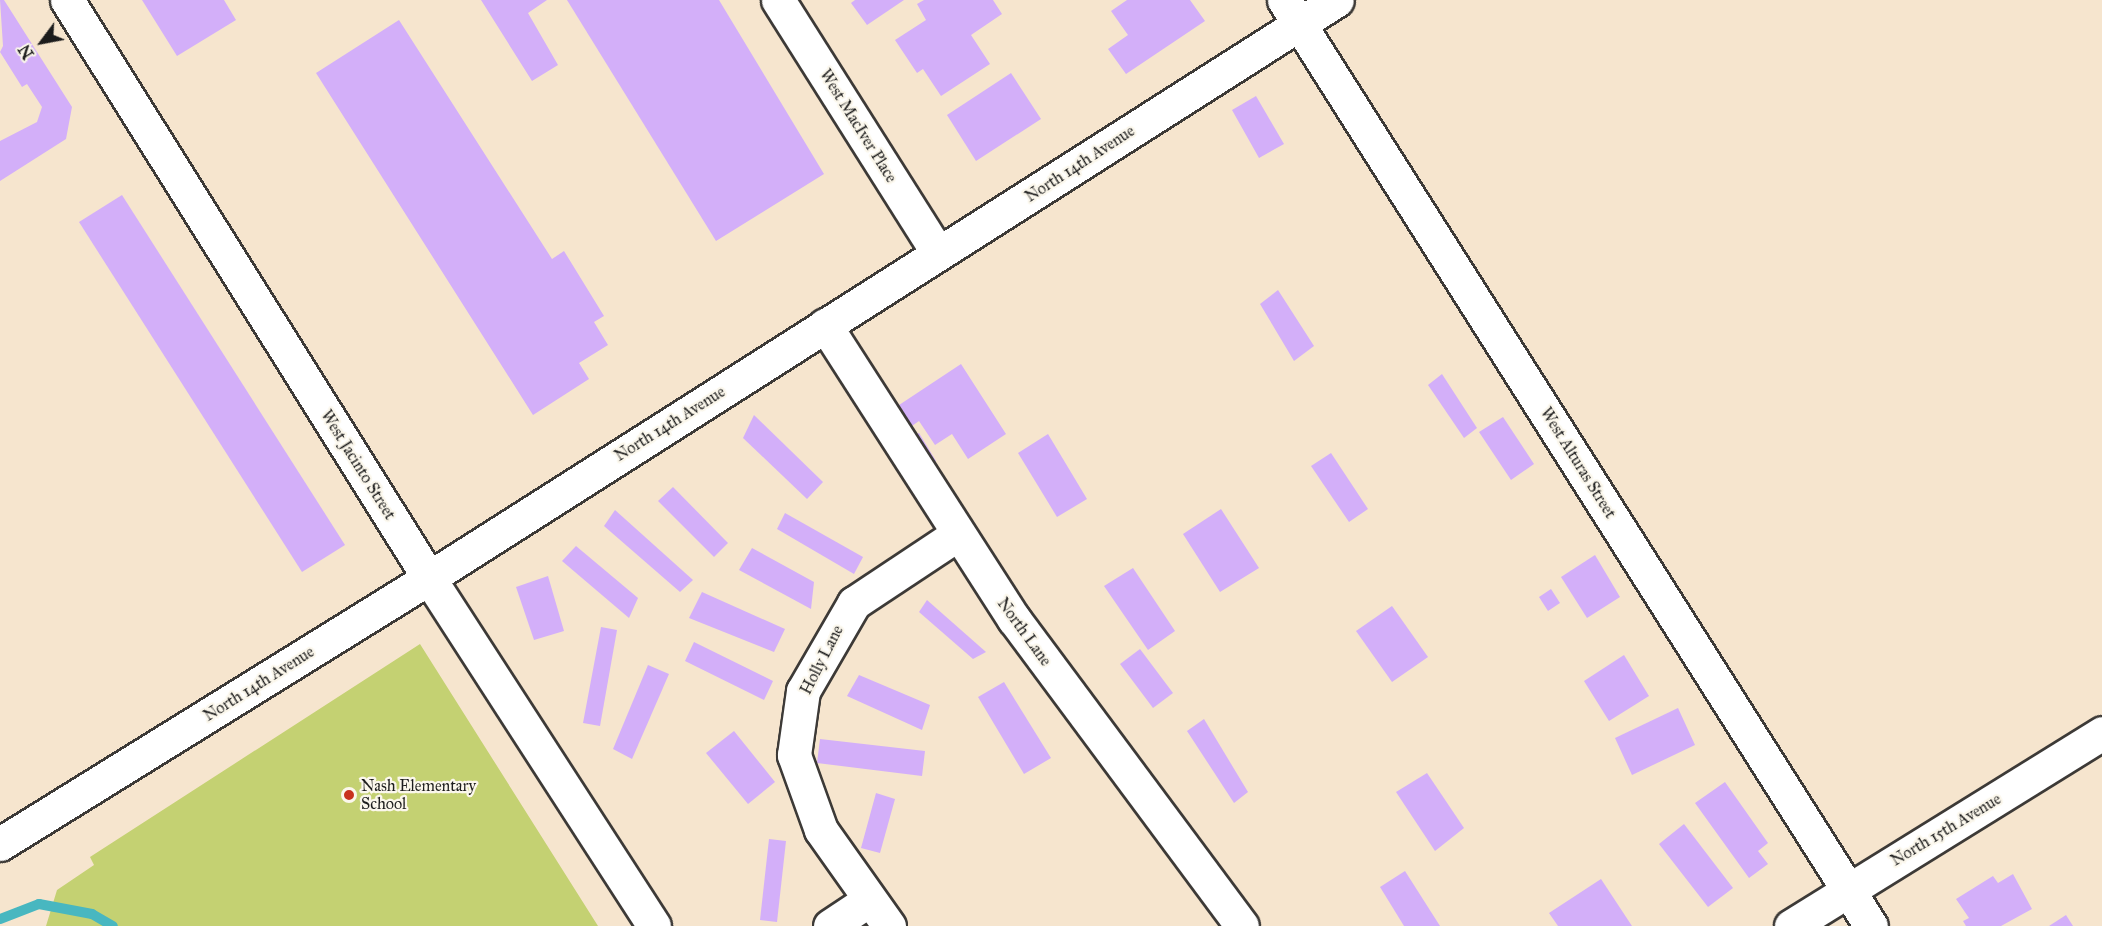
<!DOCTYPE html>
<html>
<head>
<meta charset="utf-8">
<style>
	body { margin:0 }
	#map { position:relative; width:2102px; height:926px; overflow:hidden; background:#f6e5ce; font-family:"IM FELL Great Primer",serif }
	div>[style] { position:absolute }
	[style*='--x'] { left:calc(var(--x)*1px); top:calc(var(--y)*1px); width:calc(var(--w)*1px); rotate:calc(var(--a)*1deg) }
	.green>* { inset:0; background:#c4d172 }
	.stream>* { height:10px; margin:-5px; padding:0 5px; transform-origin:5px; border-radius:5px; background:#48b7c0 }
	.building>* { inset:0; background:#d3aff9 }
	.roads { filter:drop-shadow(2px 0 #3d3a37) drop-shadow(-2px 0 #3d3a37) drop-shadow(0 2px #3d3a37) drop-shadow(0 -2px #3d3a37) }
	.minor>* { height:33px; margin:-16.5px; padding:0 16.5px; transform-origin:16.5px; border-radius:16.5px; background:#fff }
	.dots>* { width:16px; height:16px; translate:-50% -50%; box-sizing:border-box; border:3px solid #fbf7ec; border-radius:50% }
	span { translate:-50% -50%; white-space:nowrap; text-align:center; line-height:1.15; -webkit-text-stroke:4.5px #fbf7ec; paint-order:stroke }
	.street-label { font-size:16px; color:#1c1c1c }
	.poi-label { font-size:16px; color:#1c1c1c }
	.left { translate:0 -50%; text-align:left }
	.north { position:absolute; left:12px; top:12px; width:60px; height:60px; -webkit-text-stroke:4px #fbf7ec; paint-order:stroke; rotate:238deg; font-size:16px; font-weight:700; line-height:24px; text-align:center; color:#1c1c1c }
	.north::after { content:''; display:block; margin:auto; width:21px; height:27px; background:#1c1c1c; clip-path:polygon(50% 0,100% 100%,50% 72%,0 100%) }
</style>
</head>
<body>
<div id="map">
	<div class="green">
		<i style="clip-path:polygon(420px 644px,598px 926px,46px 926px,57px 890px,94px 865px,90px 857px)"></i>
	</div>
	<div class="stream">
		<i style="--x:0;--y:919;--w:42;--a:-21"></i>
		<i style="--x:39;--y:904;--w:54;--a:10.7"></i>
		<i style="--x:92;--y:914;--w:24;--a:30"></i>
	</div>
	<div class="building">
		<i style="clip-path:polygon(0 0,4px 0,72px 107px,66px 139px,0 181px,0 141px,37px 122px,42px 107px,27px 84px,22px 87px,0 52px,3px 46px)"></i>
		<i style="clip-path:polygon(142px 0,224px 0,236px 20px,177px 56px)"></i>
		<i style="clip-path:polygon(481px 0,547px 0,528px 13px,558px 65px,532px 81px)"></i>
		<i style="clip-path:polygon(567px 0,719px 0,824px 174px,716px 241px)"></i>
		<i style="clip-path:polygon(855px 0,904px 0,867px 25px,851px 3px)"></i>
		<i style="clip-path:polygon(924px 0,993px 0,1002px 14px,971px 35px,990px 64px,941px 96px,923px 69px,917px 73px,895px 40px,926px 20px,917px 4px)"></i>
		<i style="clip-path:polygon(1127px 0,1190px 0,1205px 21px,1126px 74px,1108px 49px,1128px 35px,1111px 11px)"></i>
		<i style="clip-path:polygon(399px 20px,552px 259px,564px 251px,604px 316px,594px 322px,608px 345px,579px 363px,589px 379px,533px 415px,316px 73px)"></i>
		<i style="clip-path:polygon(1011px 73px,1041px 119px,976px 161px,947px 115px)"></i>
		<i style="clip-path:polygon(1256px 96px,1284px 144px,1259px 158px,1232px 110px)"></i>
		<i style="clip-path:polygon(122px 195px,345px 545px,302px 572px,79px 222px)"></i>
		<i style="clip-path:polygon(1278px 290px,1314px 346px,1294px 361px,1260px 304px)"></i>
		<i style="clip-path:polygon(961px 364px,1006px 434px,968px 459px,952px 434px,935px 445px,919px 421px,906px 430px,893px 409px)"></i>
		<i style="clip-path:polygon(1442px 374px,1477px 428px,1464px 438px,1428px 385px)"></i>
		<i style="clip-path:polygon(754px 415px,823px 482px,807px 499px,743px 438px)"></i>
		<i style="clip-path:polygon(1503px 417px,1534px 464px,1511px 480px,1479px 432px)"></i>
		<i style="clip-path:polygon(919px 433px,936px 461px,925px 468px,907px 439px)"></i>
		<i style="clip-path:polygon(1048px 434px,1087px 499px,1057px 517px,1018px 453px)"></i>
		<i style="clip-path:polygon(1331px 453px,1368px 509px,1349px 522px,1311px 466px)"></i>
		<i style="clip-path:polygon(673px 487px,728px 543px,714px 557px,658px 501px)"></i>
		<i style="clip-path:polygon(1221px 509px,1259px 568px,1220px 592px,1183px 534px)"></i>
		<i style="clip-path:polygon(615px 510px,693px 580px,680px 592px,604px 526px)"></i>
		<i style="clip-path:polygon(785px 513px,863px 557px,854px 574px,777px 529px)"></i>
		<i style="clip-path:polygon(576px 546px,638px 598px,629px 618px,562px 561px)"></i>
		<i style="clip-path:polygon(752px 548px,814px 582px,811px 609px,739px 570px)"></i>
		<i style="clip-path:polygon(1595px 555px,1620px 597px,1587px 618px,1561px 577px)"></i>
		<i style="clip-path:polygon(1133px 568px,1175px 631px,1148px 650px,1104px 586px)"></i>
		<i style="clip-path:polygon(548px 576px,564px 631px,534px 640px,516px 587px)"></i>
		<i style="clip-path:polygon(1551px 589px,1560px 603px,1548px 611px,1539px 597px)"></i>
		<i style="clip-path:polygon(702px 592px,785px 629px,774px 652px,689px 618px)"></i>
		<i style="clip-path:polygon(927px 600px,986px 652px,973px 659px,919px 612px)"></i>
		<i style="clip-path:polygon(1392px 606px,1428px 657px,1392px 682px,1356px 631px)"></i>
		<i style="clip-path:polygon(601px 627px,617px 630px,600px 726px,583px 723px)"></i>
		<i style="clip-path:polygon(694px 642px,773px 681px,764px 700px,685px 661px)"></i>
		<i style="clip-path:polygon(1140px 649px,1173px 693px,1153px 708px,1120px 664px)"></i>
		<i style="clip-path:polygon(1624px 655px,1649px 696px,1609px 721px,1584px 681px)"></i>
		<i style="clip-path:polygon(648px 665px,669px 674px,632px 759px,613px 749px)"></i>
		<i style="clip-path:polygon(859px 675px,930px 705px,922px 730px,847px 696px)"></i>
		<i style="clip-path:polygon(1004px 682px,1051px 758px,1024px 774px,978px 697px)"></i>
		<i style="clip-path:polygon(1678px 708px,1695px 745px,1632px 775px,1615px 738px)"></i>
		<i style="clip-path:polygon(1204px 719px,1248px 792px,1234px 803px,1187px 731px)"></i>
		<i style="clip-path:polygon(734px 731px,775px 782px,748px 804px,706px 753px)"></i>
		<i style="clip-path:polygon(820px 739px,925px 751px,922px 776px,817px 763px)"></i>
		<i style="clip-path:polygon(1427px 773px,1464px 828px,1435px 851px,1396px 792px)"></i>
		<i style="clip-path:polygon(1725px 782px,1768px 843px,1758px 851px,1768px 864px,1749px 878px,1695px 803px)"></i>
		<i style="clip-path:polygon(876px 793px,895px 799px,880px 853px,861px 848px)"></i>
		<i style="clip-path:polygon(1684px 824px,1733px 888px,1708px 907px,1659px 844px)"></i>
		<i style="clip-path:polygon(769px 839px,786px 841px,777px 922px,760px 920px)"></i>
		<i style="clip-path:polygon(1405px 871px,1440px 926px,1404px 926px,1380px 887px)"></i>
		<i style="clip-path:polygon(2013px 874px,2032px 909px,2001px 926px,1966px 926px,1963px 921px,1969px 918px,1956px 899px,1993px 876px,1998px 883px)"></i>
		<i style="clip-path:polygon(1601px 879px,1632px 926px,1558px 926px,1549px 913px)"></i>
		<i style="clip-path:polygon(2066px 915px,2073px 926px,2049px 926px)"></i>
	</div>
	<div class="roads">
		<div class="minor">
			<i style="--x:67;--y:0;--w:682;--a:57.94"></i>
			<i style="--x:429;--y:578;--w:414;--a:57.1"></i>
			<i style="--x:778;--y:0;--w:299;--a:57.7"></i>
			<i style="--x:1284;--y:0;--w:1096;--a:57.63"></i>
			<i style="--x:825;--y:325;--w:350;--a:57.3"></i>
			<i style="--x:1014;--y:619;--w:382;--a:53.4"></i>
			<i style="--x:0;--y:844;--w:505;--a:-31.8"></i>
			<i style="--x:429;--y:578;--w:1076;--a:-32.48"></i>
			<i style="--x:830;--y:926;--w:47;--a:-33.7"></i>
			<i style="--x:889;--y:926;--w:118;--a:-125.3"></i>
			<i style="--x:821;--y:830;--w:80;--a:-109.8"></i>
			<i style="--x:794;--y:755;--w:65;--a:-82"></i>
			<i style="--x:803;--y:691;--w:102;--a:-59.9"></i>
			<i style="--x:854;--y:603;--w:125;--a:-33.6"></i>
			<i style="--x:1791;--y:926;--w:366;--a:-31.8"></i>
		</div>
	</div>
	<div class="dots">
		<i style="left:349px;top:795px;background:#c8321e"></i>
	</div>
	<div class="street-label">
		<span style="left:858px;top:126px;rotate:58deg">West MacIver Place</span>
		<span style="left:1080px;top:164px;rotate:-33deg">North 14th Avenue</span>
		<span style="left:670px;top:424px;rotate:-32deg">North 14th Avenue</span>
		<span style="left:1578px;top:463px;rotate:58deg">West Alturas Street</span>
		<span style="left:358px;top:465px;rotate:58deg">West Jacinto Street</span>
		<span style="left:1024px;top:632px;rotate:54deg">North Lane</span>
		<span style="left:822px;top:660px;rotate:-63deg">Holly Lane</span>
		<span style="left:259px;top:684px;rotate:-32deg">North 14th Avenue</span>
		<span style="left:1946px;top:830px;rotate:-31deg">North 15th Avenue</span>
	</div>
	<div class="poi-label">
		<span class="left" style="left:361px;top:795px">Nash Elementary<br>School</span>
	</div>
	<div class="north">N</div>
</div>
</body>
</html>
